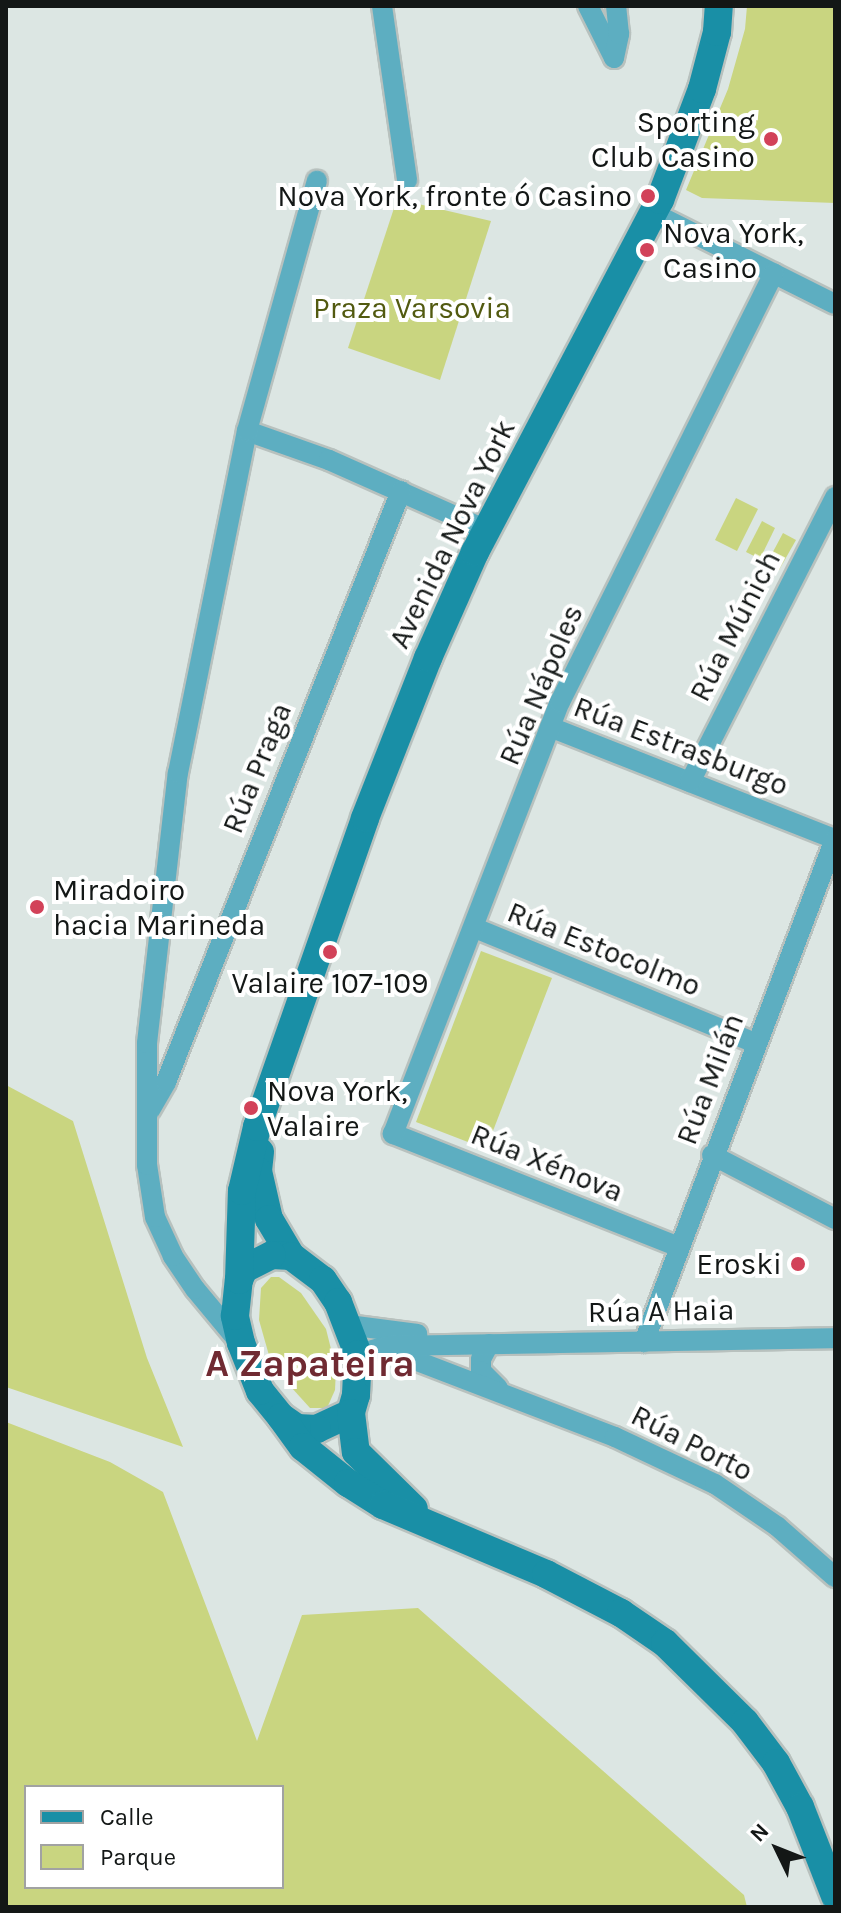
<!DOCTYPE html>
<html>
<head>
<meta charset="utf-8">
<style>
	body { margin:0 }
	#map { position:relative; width:841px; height:1913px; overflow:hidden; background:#dce6e3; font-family:Karla,sans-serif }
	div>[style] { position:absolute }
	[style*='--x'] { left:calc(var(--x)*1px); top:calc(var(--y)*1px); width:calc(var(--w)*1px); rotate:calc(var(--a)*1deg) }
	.green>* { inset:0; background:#c9d580 }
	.roads { filter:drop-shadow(2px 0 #b8c1be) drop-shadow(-2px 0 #b8c1be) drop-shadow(0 2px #b8c1be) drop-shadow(0 -2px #b8c1be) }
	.street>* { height:20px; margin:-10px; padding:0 10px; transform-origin:10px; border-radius:10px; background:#5daec1 }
	.secondary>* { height:28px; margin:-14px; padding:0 14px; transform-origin:14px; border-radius:14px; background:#198fa6 }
	.dots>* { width:22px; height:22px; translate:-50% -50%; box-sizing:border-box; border:4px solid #fff; border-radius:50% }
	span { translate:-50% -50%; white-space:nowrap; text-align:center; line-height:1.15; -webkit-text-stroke:8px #fff; paint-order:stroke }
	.poi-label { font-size:30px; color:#131716 }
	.right { translate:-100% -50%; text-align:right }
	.left { translate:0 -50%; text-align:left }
	.park-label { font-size:30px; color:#525a10 }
	.street-label { font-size:30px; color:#131716 }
	.district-label { font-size:38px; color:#702a32; font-weight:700 }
	.frame { position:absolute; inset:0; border:8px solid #131716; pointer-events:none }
	.legend { position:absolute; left:24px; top:1785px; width:260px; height:104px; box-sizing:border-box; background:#fff; border:2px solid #a1a2a2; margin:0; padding:10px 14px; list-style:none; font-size:24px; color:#131716 }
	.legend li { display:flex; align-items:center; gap:16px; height:40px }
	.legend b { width:40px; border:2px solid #a1a2a2 }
	.north { position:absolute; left:737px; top:1809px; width:80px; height:80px; -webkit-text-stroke:6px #fff; paint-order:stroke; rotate:313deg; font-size:22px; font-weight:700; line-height:32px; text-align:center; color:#131716 }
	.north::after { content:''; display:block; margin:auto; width:28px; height:36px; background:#131716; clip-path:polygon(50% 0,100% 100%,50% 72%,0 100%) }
</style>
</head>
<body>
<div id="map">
	<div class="green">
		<i style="clip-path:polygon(747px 6px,835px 6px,835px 203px,702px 198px,686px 190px,728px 89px,745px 29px)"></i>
		<i style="clip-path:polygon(397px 199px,491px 221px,440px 380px,348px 348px)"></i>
		<i style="clip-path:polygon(736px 498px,758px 509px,737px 551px,715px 540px)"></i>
		<i style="clip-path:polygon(762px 521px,775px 528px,760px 559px,746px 552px)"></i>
		<i style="clip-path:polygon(783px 533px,796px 540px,779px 570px,767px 563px)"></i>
		<i style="clip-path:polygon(481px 951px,552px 978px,486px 1149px,416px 1122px)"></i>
		<i style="clip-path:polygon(6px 1085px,73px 1121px,147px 1358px,183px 1447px,6px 1387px)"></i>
		<i style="clip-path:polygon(271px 1277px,279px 1277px,301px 1293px,326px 1329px,336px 1369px,335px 1390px,327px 1408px,310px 1408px,272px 1366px,259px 1320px,261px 1288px)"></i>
		<i style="clip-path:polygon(evenodd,6px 1422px,110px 1462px,163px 1492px,257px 1741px,302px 1615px,418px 1608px,744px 1895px,747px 1907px,6px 1907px,6px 1422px,26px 1787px,282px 1787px,282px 1887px,26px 1887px,26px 1787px)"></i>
	</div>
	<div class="roads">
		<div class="street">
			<i style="--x:382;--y:6;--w:176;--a:81.8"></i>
			<i style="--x:588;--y:6;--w:58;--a:63.4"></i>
			<i style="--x:614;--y:58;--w:25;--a:-78"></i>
			<i style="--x:619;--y:34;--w:28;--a:-96"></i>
			<i style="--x:653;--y:213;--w:203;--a:26.6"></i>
			<i style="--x:247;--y:431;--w:87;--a:19.5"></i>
			<i style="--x:329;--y:460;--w:172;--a:24"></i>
			<i style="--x:550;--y:727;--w:306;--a:21.5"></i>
			<i style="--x:690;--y:782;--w:320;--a:-63"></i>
			<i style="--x:475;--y:928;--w:304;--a:22.3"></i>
			<i style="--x:150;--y:1110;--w:32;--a:-60"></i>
			<i style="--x:166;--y:1082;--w:636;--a:-68.32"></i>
			<i style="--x:712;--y:1155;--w:139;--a:27.5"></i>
			<i style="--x:679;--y:1247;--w:308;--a:-158.4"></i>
			<i style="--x:393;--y:1134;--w:463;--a:-68.9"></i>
			<i style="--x:560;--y:702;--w:479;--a:-63.5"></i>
			<i style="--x:348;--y:1325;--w:70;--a:7.4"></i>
			<i style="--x:644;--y:1342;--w:538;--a:-69.21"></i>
			<i style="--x:240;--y:1343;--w:70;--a:-129.8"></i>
			<i style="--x:195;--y:1289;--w:40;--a:-124"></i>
			<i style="--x:173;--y:1256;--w:43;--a:-114.8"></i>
			<i style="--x:155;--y:1217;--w:53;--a:-98.7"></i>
			<i style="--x:147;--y:1165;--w:122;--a:-90"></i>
			<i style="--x:147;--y:1043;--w:272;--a:-83.5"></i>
			<i style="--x:178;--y:773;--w:349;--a:-78.6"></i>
			<i style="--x:247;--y:431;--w:260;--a:-74.4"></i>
			<i style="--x:489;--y:1344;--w:17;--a:118"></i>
			<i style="--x:481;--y:1359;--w:12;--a:90"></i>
			<i style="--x:481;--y:1371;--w:24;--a:45"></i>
			<i style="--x:386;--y:1346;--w:21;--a:29"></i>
			<i style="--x:404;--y:1356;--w:226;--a:21"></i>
			<i style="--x:615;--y:1437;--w:110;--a:25.2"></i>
			<i style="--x:715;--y:1484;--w:76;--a:34.3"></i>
			<i style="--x:778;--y:1527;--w:76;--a:41.3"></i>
			<i style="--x:358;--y:1354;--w:29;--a:-16"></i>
			<i style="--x:386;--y:1346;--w:449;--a:-1"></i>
		</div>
		<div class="secondary">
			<i style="--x:260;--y:1152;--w:19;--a:96"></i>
			<i style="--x:258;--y:1171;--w:49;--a:77.1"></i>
			<i style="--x:269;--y:1219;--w:43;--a:59.3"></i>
			<i style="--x:272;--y:1255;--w:19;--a:3"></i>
			<i style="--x:291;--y:1256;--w:40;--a:37"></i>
			<i style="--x:323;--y:1280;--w:27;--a:56"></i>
			<i style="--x:338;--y:1302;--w:56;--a:69"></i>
			<i style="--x:358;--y:1354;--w:41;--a:92.8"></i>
			<i style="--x:356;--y:1395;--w:19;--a:106"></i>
			<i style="--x:351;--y:1413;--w:38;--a:155"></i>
			<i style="--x:317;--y:1429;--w:20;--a:-177"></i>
			<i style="--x:297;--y:1428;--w:19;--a:-145"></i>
			<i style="--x:281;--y:1417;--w:33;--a:-129"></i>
			<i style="--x:260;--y:1391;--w:52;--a:-111.6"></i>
			<i style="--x:241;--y:1343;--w:28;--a:-103"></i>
			<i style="--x:235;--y:1316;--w:36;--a:-84"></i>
			<i style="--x:239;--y:1280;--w:12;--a:-66"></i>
			<i style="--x:244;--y:1269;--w:31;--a:-27"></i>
			<i style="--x:239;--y:1280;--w:89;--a:-88.1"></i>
			<i style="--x:242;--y:1191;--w:66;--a:-76.8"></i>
			<i style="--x:257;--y:1127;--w:327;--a:-70.7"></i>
			<i style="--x:365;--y:818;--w:172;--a:-68.5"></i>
			<i style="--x:428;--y:658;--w:116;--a:-66.1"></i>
			<i style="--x:475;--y:552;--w:398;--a:-62.3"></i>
			<i style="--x:660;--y:200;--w:119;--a:-69.3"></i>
			<i style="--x:702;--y:89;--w:59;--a:-75.3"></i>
			<i style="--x:717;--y:32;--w:26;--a:-86"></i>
			<i style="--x:351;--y:1413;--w:39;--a:83"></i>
			<i style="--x:356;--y:1452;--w:81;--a:44.5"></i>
			<i style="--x:281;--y:1417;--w:37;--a:54"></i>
			<i style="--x:303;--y:1447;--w:58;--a:38.7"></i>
			<i style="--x:348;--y:1483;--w:41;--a:32.2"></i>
			<i style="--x:383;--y:1505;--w:177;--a:22.9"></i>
			<i style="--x:546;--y:1574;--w:85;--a:27.5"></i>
			<i style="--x:621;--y:1613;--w:53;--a:34.3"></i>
			<i style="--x:665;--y:1643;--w:112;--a:44.6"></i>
			<i style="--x:745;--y:1722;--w:51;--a:52.9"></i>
			<i style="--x:776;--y:1763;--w:50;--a:61.4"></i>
			<i style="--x:800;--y:1807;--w:96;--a:68.5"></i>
		</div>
	</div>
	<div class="dots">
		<i style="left:771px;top:139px;background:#d24259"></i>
		<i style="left:648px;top:196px;background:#d24259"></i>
		<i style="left:647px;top:250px;background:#d24259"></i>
		<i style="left:37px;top:907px;background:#d24259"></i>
		<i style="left:330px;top:952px;background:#d24259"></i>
		<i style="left:251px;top:1108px;background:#d24259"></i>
		<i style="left:798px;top:1264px;background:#d24259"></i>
	</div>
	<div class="poi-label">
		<span class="right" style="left:755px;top:139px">Sporting<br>Club Casino</span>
		<span class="right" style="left:632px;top:196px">Nova York, fronte ó Casino</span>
		<span class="left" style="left:663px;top:250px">Nova York,<br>Casino</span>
		<span class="left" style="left:53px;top:907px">Miradoiro<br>hacia Marineda</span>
		<span style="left:330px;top:983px">Valaire 107-109</span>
		<span class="left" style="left:267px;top:1108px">Nova York,<br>Valaire</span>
		<span class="right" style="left:782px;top:1264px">Eroski</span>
	</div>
	<div class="park-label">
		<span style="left:412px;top:308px">Praza Varsovia</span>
	</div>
	<div class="street-label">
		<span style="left:452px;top:534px;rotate:-64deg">Avenida Nova York</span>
		<span style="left:735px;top:626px;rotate:-63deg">Rúa Múnich</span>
		<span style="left:541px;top:685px;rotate:-67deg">Rúa Nápoles</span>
		<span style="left:681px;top:746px;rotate:21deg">Rúa Estrasburgo</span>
		<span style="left:257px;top:768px;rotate:-68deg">Rúa Praga</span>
		<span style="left:604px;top:949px;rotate:22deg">Rúa Estocolmo</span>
		<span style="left:710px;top:1079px;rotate:-69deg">Rúa Milán</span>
		<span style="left:547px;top:1163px;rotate:22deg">Rúa Xénova</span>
		<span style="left:661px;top:1311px;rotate:-1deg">Rúa A Haia</span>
		<span style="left:692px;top:1443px;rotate:27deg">Rúa Porto</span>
	</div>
	<div class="district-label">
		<span style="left:310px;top:1364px">A Zapateira</span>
	</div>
	<div class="frame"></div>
	<ul class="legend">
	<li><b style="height:10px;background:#198fa6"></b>Calle</li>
	<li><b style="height:22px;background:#c9d580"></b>Parque</li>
	</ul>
	<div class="north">N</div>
</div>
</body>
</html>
